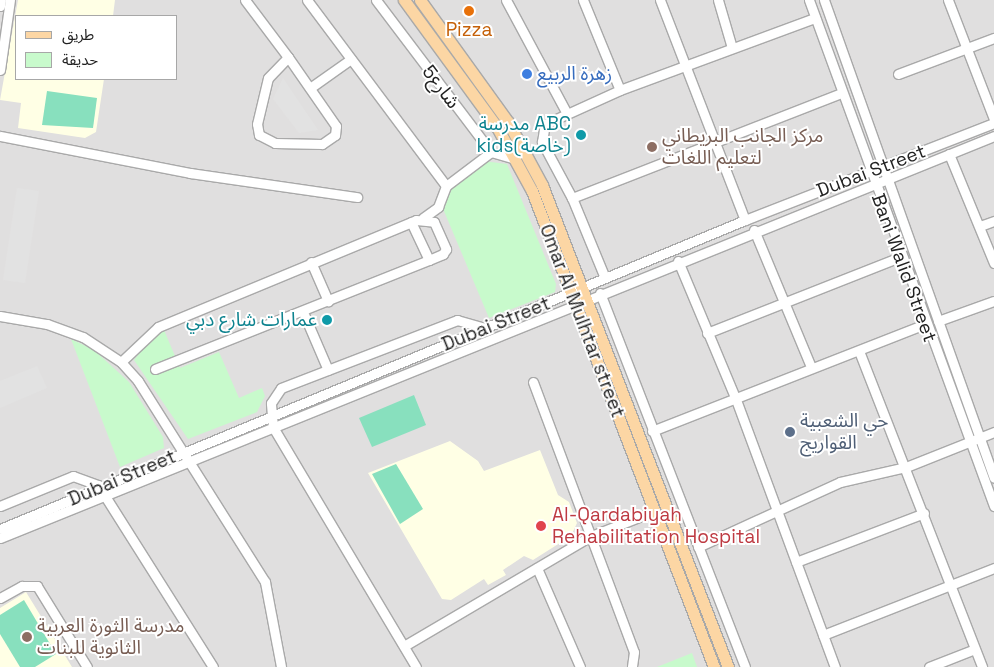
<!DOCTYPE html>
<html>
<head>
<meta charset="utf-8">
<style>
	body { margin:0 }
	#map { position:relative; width:994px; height:667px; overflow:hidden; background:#f2efe9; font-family:"Space Grotesk","Noto Sans Arabic",sans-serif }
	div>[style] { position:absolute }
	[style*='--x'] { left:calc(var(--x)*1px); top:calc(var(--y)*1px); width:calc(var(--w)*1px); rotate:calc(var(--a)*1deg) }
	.residential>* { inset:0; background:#e0dfdf }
	.education>* { inset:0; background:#ffffe5 }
	.park>* { inset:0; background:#c8facc }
	.pitch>* { inset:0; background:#88e0be }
	.parking>* { inset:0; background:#e2e2e2 }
	.roads { filter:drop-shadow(1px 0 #a9a9a9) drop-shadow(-1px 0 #a9a9a9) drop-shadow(0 1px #a9a9a9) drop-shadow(0 -1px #a9a9a9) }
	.minor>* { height:9px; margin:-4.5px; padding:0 4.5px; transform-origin:4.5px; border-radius:4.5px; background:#fff }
	.major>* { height:11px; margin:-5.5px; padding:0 5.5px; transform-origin:5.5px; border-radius:5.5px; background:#fcd6a4 }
	.dots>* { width:14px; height:14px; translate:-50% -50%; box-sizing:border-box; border:2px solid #fff; border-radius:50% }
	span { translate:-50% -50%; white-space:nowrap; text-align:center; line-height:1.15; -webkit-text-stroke:4px #fff; paint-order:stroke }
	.food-label { font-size:19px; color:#c56008 }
	.shop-label { font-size:19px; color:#366cbe }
	.left { translate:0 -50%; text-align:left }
	.street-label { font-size:19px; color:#222 }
	.culture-label { font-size:19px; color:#0d838f }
	.right { translate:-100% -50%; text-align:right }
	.education-label { font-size:19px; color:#785e54 }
	.service-label { font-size:19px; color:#4e5e75 }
	.health-label { font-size:19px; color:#be3a42 }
	.legend { position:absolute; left:15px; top:15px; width:162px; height:65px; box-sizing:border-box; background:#fff; border:1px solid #a7a7a7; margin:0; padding:6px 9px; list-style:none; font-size:15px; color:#222 }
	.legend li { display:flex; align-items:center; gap:10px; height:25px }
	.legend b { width:25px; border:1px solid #a7a7a7 }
</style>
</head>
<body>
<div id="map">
	<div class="residential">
		<i style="clip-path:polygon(evenodd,0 0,994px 0,994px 667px,0 667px,0 0,16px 16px,176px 16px,176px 79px,16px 79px,16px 16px)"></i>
	</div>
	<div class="education">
		<i style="clip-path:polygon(18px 0,115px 0,113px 16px,16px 16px,16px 79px,104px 79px,96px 132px,85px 138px,18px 128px,21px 103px,0 100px)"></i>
		<i style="clip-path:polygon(450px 441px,478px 461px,484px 471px,540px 450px,558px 495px,569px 502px,577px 523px,571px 536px,533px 560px,524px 556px,503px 570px,506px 575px,488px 585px,484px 579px,451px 600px,442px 599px,368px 473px)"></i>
		<i style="clip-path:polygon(26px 592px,72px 667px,0 667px,0 608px)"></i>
	</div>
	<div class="park">
		<i style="clip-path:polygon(483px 161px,507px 164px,556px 284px,555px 292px,489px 318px,441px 204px,444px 190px)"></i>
		<i style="clip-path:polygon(164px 330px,180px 368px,219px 352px,239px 398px,262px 388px,265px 396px,257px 412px,188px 439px,134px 360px,153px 335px)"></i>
		<i style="clip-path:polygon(71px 339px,94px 350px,129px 382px,163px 437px,164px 448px,120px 467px)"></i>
		<i style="clip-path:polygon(692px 653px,697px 667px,657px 667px)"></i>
	</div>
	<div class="pitch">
		<i style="clip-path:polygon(47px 91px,97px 98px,93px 128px,42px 125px)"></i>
		<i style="clip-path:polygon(414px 395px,426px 425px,372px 447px,359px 418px)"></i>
		<i style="clip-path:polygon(396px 464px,423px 509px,400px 524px,372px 474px)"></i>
		<i style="clip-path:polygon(24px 600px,56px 654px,35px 667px,20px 667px,0 634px,0 615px)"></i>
	</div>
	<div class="parking">
		<i style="clip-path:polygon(283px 78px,318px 130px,299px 133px,273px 99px)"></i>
		<i style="clip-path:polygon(17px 188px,39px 191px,25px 283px,3px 280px)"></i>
		<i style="clip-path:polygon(37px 366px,47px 388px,0 408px,0 381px)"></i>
	</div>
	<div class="roads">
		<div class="minor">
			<i style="--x:245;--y:0;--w:71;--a:53"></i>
			<i style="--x:288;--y:57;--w:84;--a:55.2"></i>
			<i style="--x:336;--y:126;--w:9;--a:96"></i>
			<i style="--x:335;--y:135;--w:16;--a:145"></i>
			<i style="--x:322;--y:144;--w:47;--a:-178.8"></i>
			<i style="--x:275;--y:143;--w:18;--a:-153"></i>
			<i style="--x:259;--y:135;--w:11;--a:-100"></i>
			<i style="--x:257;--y:124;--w:47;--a:-76.6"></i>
			<i style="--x:268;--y:78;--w:29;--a:-46"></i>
			<i style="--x:307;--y:0;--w:232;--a:53.2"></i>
			<i style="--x:376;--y:0;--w:191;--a:52.9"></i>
			<i style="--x:491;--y:152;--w:26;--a:16"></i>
			<i style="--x:506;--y:0;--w:127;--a:61.8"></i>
			<i style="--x:583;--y:0;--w:97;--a:67.7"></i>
			<i style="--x:660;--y:0;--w:236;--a:68.9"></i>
			<i style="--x:718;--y:0;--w:50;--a:73.7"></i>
			<i style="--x:809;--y:0;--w:539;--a:69.92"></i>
			<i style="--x:824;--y:0;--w:507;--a:70.42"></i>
			<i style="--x:948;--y:0;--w:128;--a:68.9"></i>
			<i style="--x:0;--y:6;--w:6;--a:-81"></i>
			<i style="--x:0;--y:70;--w:71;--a:-81.9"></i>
			<i style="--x:898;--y:74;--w:103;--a:-20.6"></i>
			<i style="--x:310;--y:88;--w:50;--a:-35.3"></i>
			<i style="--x:0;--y:136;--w:194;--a:11"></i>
			<i style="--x:190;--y:173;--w:169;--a:8.2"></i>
			<i style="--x:949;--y:154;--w:118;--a:67.6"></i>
			<i style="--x:572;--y:198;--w:289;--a:-21.3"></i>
			<i style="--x:423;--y:218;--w:19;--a:-36"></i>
			<i style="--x:438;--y:207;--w:22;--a:-69"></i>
			<i style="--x:446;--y:186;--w:56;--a:-37.1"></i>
			<i style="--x:980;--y:226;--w:15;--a:-20"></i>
			<i style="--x:754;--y:230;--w:148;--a:67.4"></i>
			<i style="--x:678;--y:261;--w:147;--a:67.3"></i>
			<i style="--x:735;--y:397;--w:288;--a:69.7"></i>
			<i style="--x:311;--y:262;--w:43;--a:66.4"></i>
			<i style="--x:605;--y:278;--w:87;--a:-112.4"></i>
			<i style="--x:572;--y:198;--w:64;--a:-118.2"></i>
			<i style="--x:542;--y:142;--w:18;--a:-81"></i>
			<i style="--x:545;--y:124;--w:82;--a:-24.4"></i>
			<i style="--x:620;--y:90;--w:208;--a:-20.3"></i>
			<i style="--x:600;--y:293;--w:401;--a:68.8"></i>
			<i style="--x:303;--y:312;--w:63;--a:66.7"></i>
			<i style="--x:0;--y:316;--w:48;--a:9.7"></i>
			<i style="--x:47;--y:324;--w:38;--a:20"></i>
			<i style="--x:83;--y:337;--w:45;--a:33.3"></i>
			<i style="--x:121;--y:362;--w:25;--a:48"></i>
			<i style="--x:138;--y:381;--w:238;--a:57.7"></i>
			<i style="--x:265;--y:582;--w:86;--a:79.3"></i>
			<i style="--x:938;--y:321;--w:59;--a:-19.7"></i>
			<i style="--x:707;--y:333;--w:207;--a:-21.5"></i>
			<i style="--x:859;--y:351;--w:339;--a:68.7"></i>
			<i style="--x:121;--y:362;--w:51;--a:-43.4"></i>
			<i style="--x:158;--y:327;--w:279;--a:-22.5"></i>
			<i style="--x:416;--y:220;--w:18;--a:6"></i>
			<i style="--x:434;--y:222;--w:30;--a:66"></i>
			<i style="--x:446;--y:249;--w:6;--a:121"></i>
			<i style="--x:443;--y:254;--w:15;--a:157"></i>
			<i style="--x:429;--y:260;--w:42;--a:-115.3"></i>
			<i style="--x:155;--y:369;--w:295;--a:-21.7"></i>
			<i style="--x:533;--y:382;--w:288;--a:69.5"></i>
			<i style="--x:634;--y:652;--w:15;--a:98"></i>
			<i style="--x:652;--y:431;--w:293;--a:-21.4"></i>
			<i style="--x:0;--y:506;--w:79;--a:-22.3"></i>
			<i style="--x:73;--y:476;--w:27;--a:20"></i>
			<i style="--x:98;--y:485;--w:215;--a:57.7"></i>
			<i style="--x:0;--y:529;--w:807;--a:-22.53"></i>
			<i style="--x:745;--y:220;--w:267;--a:-21.3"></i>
			<i style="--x:0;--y:538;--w:1072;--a:-22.02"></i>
			<i style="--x:698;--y:547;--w:156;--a:-24.6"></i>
			<i style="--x:840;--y:482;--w:68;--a:-12.8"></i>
			<i style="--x:906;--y:467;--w:95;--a:-21.7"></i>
			<i style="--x:796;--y:562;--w:137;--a:-20.9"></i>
			<i style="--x:537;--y:568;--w:108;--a:66.5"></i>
			<i style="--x:0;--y:598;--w:25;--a:-29"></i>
			<i style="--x:22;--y:586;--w:15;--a:0"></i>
			<i style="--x:37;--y:586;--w:95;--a:58.3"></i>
			<i style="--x:823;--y:635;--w:184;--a:-21.4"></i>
			<i style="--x:404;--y:646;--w:217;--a:-30.5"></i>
			<i style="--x:591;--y:536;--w:68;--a:-21.6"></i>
			<i style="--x:416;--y:667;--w:279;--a:-120.8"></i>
			<i style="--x:273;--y:427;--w:24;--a:-95"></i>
			<i style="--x:271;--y:403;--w:18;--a:-56"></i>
			<i style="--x:281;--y:388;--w:189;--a:-21.1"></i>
			<i style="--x:457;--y:320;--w:32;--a:16"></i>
			<i style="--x:929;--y:667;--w:49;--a:-21.4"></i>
		</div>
		<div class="major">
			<i style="--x:404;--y:0;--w:157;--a:53.8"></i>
			<i style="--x:497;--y:127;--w:73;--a:61.3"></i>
			<i style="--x:532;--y:191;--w:510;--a:69.08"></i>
			<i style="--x:420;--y:0;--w:150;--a:54.2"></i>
			<i style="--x:508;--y:122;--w:72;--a:61.6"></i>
			<i style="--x:542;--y:185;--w:517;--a:68.9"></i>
		</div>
	</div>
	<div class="dots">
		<i style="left:469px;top:11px;background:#e8710a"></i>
		<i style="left:527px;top:74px;background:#3f7fe0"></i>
		<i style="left:581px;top:135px;background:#0f9aa8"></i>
		<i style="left:652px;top:147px;background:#8d6e63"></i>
		<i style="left:327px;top:320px;background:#0f9aa8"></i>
		<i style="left:790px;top:432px;background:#5c6f8a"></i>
		<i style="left:541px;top:526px;background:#e0444e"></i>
		<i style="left:27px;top:637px;background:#8d6e63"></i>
	</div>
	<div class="food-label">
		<span style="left:469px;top:30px">Pizza</span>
	</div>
	<div class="shop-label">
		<span class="left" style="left:537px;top:74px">زهرة الربيع</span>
	</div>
	<div class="street-label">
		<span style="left:441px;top:87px;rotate:53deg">شارع5</span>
		<span style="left:871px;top:171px;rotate:-21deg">Dubai Street</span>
		<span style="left:904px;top:268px;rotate:70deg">Bani Walid Street</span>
		<span style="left:582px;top:321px;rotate:69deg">Omar Al Mulhtar street</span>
		<span style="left:496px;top:324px;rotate:-22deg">Dubai Street</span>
		<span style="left:122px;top:478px;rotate:-23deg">Dubai Street</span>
	</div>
	<div class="culture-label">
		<span class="right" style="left:571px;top:135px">مدرسة ABC<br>kids(خاصة)</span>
		<span class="right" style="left:317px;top:320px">عمارات شارع دبي</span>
	</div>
	<div class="education-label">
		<span class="left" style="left:662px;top:147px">مركز الجانب البريطاني<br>لتعليم اللغات</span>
		<span class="left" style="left:37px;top:637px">مدرسة الثورة العربية<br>الثانوية للبنات</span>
	</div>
	<div class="service-label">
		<span class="left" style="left:800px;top:432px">حي الشعبية<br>القواريج</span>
	</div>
	<div class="health-label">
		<span class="left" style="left:552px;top:526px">Al-Qardabiyah<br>Rehabilitation Hospital</span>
	</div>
	<ul class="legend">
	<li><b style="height:6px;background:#fcd6a4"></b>طريق</li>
	<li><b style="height:14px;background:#c8facc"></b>حديقة</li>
	</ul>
</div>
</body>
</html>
